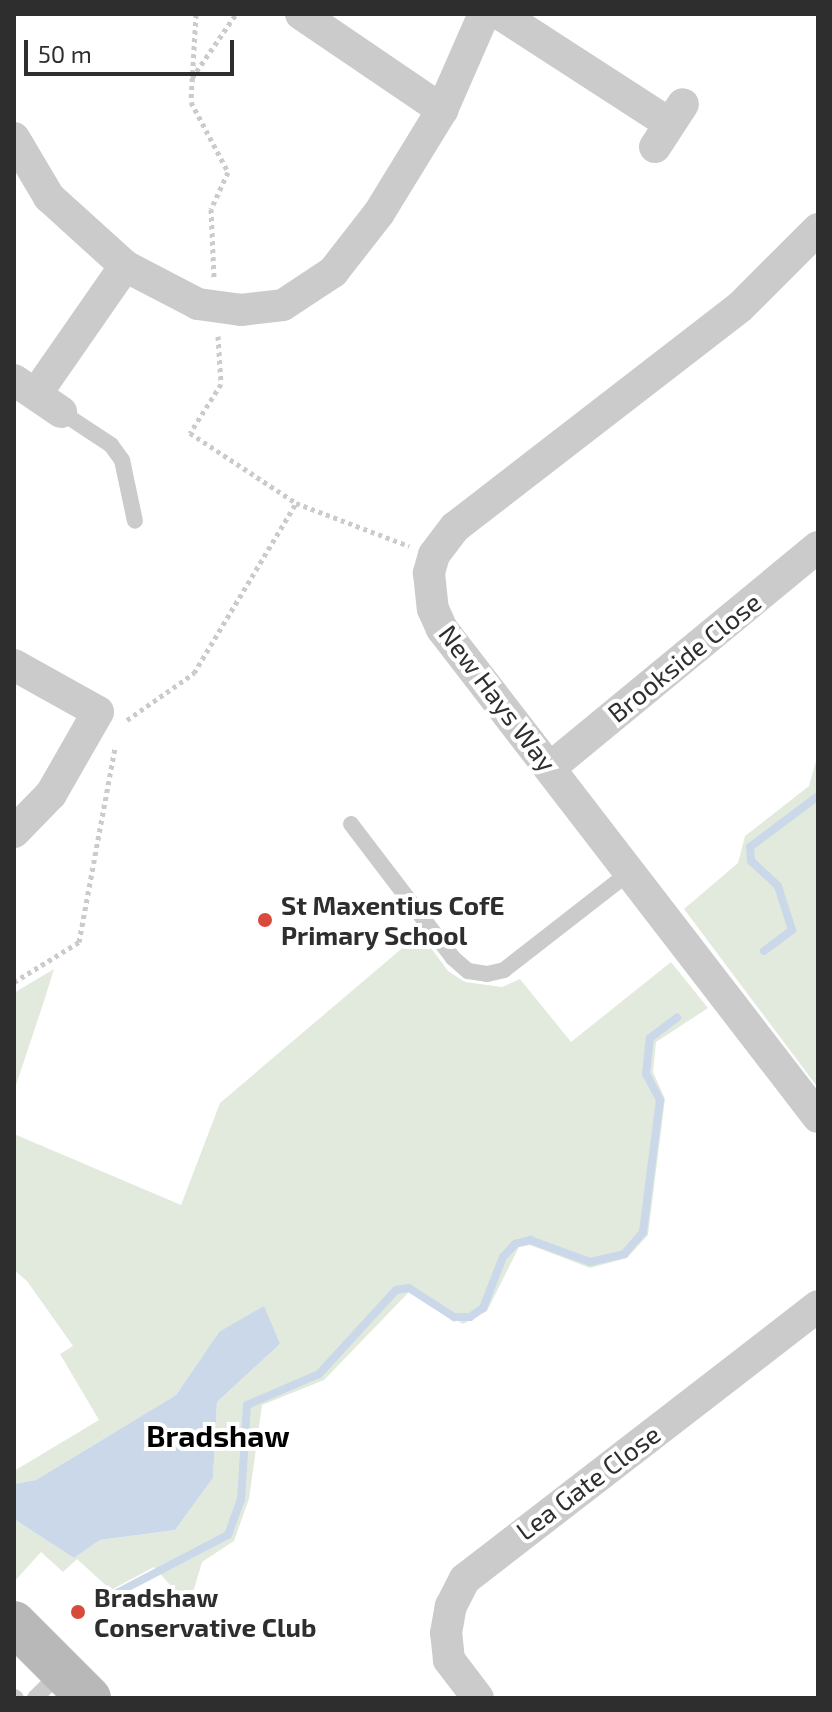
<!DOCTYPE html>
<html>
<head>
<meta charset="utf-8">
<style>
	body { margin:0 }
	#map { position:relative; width:832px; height:1712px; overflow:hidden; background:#fff; font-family:"Exo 2",sans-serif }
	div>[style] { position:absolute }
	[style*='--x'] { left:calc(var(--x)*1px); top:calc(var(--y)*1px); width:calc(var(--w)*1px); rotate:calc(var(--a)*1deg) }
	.green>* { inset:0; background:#e2eadd }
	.water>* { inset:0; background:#cad8e9 }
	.stream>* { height:8px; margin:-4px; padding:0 4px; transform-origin:4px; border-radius:4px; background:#cad8e9 }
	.path>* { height:5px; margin-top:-2.5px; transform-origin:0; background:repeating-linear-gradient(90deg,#cbcbcb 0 4px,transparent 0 8px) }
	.lane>* { height:16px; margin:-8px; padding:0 8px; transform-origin:8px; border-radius:8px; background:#cbcbcb }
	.street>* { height:32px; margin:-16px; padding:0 16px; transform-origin:16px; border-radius:16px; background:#cbcbcb }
	.secondary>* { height:44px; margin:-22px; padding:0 22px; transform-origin:22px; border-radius:22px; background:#b8b8b8 }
	.dots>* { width:22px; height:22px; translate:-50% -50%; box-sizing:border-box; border:4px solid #fff; border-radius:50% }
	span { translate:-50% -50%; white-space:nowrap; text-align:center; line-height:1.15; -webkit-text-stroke:8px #fff; paint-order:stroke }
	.street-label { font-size:26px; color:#2e2e2e }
	.poi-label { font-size:26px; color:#2e2e2e; font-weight:700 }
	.left { translate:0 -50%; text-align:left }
	.quarter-label { font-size:30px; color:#000; font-weight:700 }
	.frame { position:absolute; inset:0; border:16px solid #2e2e2e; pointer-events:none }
	.scale { position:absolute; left:24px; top:40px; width:210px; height:36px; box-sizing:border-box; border:4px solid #2e2e2e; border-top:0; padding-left:10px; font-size:24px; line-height:28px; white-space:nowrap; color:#2e2e2e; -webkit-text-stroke:6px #fff; paint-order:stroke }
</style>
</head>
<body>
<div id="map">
	<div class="green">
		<i style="clip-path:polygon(818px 754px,818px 1084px,816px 1085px,684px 909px,738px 863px,745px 836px,809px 786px)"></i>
		<i style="clip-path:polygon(420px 933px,448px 971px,465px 982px,502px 987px,520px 979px,571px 1042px,671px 962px,708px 1008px,656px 1042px,653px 1072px,665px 1099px,648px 1235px,627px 1258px,590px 1268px,530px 1245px,519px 1247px,487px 1311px,463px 1324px,409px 1292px,324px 1380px,262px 1405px,249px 1499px,234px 1541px,202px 1562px,189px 1606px,154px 1567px,111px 1590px,77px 1559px,63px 1572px,41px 1552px,14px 1582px,14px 1519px,74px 1558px,100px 1540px,175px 1530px,213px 1478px,217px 1402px,280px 1344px,219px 1332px,176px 1395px,36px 1480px,14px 1484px,14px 1471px,99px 1420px,60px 1354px,73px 1346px,27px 1281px,14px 1270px,14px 1134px,181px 1205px,220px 1103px)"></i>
		<i style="clip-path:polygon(54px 969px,45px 998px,14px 1091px,14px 993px)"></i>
	</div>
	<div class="water">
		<i style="clip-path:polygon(264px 1306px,280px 1344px,217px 1402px,213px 1478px,175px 1530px,100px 1540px,74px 1558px,14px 1519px,14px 1484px,36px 1480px,176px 1395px,219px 1332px)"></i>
	</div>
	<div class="stream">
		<i style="--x:764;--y:951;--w:35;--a:-37"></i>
		<i style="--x:792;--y:930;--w:46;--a:-107.7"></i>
		<i style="--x:778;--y:886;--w:37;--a:-137"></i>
		<i style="--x:751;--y:861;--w:14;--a:-94"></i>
		<i style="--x:750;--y:847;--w:85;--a:-36.9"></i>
		<i style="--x:113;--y:1595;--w:130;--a:-27.6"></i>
		<i style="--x:228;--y:1535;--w:37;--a:-70"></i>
		<i style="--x:241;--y:1500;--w:95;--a:-86.4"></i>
		<i style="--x:247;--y:1405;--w:78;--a:-23.3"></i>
		<i style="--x:319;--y:1374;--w:114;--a:-47.5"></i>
		<i style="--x:396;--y:1290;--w:13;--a:-9"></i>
		<i style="--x:409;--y:1288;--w:54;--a:32.8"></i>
		<i style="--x:454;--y:1317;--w:16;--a:0"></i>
		<i style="--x:470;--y:1317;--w:16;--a:-35"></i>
		<i style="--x:483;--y:1308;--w:55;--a:-68.6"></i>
		<i style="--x:503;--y:1257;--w:18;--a:-47"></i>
		<i style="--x:515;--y:1244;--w:16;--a:-15"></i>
		<i style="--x:530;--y:1240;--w:64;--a:20.1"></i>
		<i style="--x:590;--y:1262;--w:35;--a:-13"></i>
		<i style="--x:624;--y:1254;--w:29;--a:-49"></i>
		<i style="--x:643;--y:1232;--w:133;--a:-82.7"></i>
		<i style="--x:660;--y:1100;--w:30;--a:-118"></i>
		<i style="--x:646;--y:1074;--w:36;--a:-84"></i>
		<i style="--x:650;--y:1038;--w:34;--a:-37"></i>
	</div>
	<div class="path">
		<i style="--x:196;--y:14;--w:88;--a:93.3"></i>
		<i style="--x:191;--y:102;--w:79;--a:62.1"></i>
		<i style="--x:228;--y:172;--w:41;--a:114.7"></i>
		<i style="--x:211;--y:209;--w:69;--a:87.5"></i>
		<i style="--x:192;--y:78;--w:78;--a:-55.5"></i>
		<i style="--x:218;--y:336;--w:48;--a:86.4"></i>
		<i style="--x:221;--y:384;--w:58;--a:122.3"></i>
		<i style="--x:190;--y:433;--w:127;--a:33.4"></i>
		<i style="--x:127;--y:720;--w:82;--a:-35"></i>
		<i style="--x:194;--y:673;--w:198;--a:-59"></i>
		<i style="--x:296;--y:503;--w:121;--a:20.8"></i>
		<i style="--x:14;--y:982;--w:76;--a:-31.6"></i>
		<i style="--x:79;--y:942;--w:198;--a:-79.5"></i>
	</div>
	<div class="lane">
		<i style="--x:61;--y:412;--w:60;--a:33.4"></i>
		<i style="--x:111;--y:445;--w:19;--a:54"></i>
		<i style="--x:122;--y:460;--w:62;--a:78"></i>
		<i style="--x:351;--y:824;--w:168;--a:52.7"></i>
		<i style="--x:453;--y:958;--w:20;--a:41"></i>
		<i style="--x:468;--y:971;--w:19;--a:9"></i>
		<i style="--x:487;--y:974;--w:17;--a:-13"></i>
		<i style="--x:504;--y:970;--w:161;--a:-37.9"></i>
		<i style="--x:14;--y:1697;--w:2;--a:27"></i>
		<i style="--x:35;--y:1698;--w:38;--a:-45"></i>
	</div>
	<div class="street">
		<i style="--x:301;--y:14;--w:171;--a:34.2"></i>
		<i style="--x:500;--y:14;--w:202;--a:32.9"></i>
		<i style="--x:14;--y:138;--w:69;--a:59.3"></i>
		<i style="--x:49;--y:197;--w:103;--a:42.2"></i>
		<i style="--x:125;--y:266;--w:82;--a:27.5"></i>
		<i style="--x:198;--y:304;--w:43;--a:7.9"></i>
		<i style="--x:241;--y:310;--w:42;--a:-6.8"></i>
		<i style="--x:283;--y:305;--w:60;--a:-33.4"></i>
		<i style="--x:333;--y:272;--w:75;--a:-52.1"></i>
		<i style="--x:379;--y:213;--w:121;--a:-58.5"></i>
		<i style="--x:442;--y:110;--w:105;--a:-66.4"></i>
		<i style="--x:655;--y:147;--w:51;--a:-56.9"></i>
		<i style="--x:818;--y:229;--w:110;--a:135"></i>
		<i style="--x:740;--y:307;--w:360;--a:142.3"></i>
		<i style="--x:455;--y:527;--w:35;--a:127"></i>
		<i style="--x:434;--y:555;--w:19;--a:106"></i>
		<i style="--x:429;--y:573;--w:36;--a:84"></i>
		<i style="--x:433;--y:609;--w:22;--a:66"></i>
		<i style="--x:442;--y:629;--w:616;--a:52.39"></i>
		<i style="--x:14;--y:380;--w:57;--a:34.2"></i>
		<i style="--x:36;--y:394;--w:156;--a:-55.2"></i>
		<i style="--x:14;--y:665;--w:96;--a:29.2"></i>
		<i style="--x:98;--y:712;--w:95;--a:119.8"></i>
		<i style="--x:51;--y:794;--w:53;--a:134.2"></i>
		<i style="--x:551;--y:767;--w:346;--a:-39.5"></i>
		<i style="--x:478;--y:1698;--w:48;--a:-127.3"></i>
		<i style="--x:449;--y:1660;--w:27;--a:-96"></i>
		<i style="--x:446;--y:1633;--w:27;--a:-80"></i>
		<i style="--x:451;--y:1606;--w:30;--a:-63"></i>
		<i style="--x:465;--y:1579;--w:446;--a:-37.7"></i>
	</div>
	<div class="secondary">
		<i style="--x:14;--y:1623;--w:106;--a:45"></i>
	</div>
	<div class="dots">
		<i style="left:265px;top:920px;background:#d84a3c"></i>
		<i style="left:78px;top:1612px;background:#d84a3c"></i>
	</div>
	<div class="street-label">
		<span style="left:684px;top:657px;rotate:-39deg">Brookside Close</span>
		<span style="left:498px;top:698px;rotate:53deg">New Hays Way</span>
		<span style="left:588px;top:1482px;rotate:-37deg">Lea Gate Close</span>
	</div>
	<div class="poi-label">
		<span class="left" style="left:281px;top:920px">St Maxentius CofE<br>Primary School</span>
		<span class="left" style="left:94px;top:1612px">Bradshaw<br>Conservative Club</span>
	</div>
	<div class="quarter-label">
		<span style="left:218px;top:1435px">Bradshaw</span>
	</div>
	<div class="frame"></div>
	<div class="scale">50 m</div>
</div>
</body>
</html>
